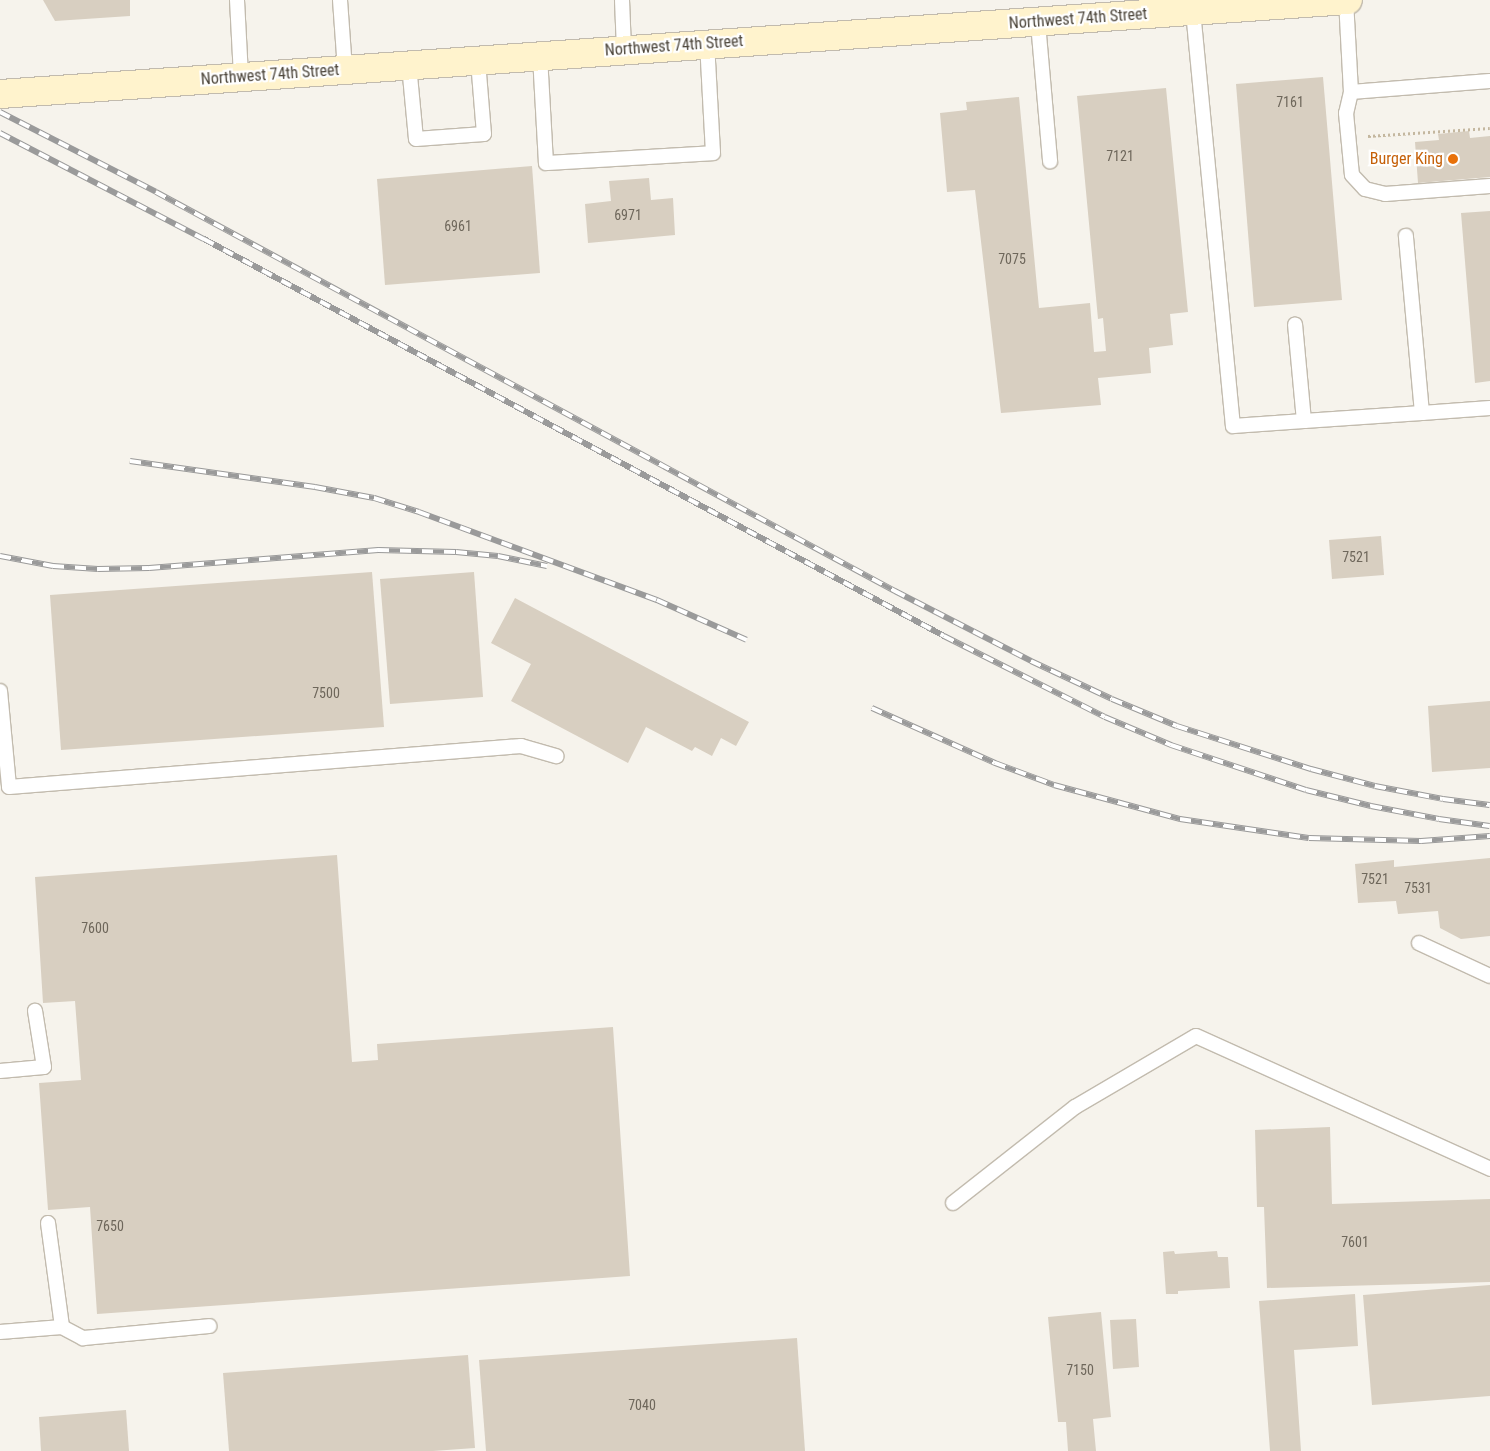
<!DOCTYPE html>
<html>
<head>
<meta charset="utf-8">
<style>
	body { margin:0 }
	#map { position:relative; width:1490px; height:1451px; overflow:hidden; background:#f6f3ec; font-family:"Roboto Condensed",sans-serif }
	div>[style] { position:absolute }
	[style*='--x'] { left:calc(var(--x)*1px); top:calc(var(--y)*1px); width:calc(var(--w)*1px); rotate:calc(var(--a)*1deg) }
	.building>* { inset:0; background:#d8cfc1 }
	.path>* { height:3px; margin-top:-1.5px; transform-origin:0; background:repeating-linear-gradient(90deg,#c4b79f 0 2.5px,transparent 0 5px) }
	.roads { filter:drop-shadow(1px 0 #c2bbae) drop-shadow(-1px 0 #c2bbae) drop-shadow(0 1px #c2bbae) drop-shadow(0 -1px #c2bbae) }
	.lane>* { height:14px; margin:-7px; padding:0 7px; transform-origin:7px; border-radius:7px; background:#fff }
	.secondary>* { height:28px; margin:-14px; padding:0 14px; transform-origin:14px; border-radius:14px; background:#fff3cd }
	.rail>* { height:5.5px; margin-top:-2.75px; transform-origin:0; background:repeating-linear-gradient(90deg,#fff 0 11px,#9a9a9a 0 22px); box-sizing:border-box; border-block:1px solid #9a9a9a }
	.dots>* { width:14px; height:14px; translate:-50% -50%; box-sizing:border-box; border:2px solid #fff; border-radius:50% }
	span { translate:-50% -50%; white-space:nowrap; text-align:center; line-height:1.15; -webkit-text-stroke:4.5px #fff; paint-order:stroke }
	.number-label { font-size:14px; color:#6e675b }
	.number-label span { -webkit-text-stroke-width:0 }
	.street-label { font-size:16px; color:#4b4439 }
	.food-label { font-size:16px; color:#c56008 }
	.right { translate:-100% -50%; text-align:right }
</style>
</head>
<body>
<div id="map">
	<div class="building">
		<i style="clip-path:polygon(43px 0,130px 0,130px 16px,55px 21px)"></i>
		<i style="clip-path:polygon(1323px 77px,1342px 300px,1254px 307px,1236px 84px)"></i>
		<i style="clip-path:polygon(1166px 88px,1188px 312px,1170px 314px,1173px 345px,1149px 348px,1151px 373px,1098px 378px,1101px 405px,1001px 413px,975px 190px,947px 192px,940px 113px,967px 110px,966px 102px,1019px 97px,1039px 308px,1090px 303px,1094px 352px,1106px 351px,1103px 318px,1098px 319px,1077px 96px)"></i>
		<i style="clip-path:polygon(1469px 131px,1470px 138px,1490px 136px,1490px 177px,1418px 183px,1415px 142px,1439px 140px,1438px 134px)"></i>
		<i style="clip-path:polygon(532px 166px,540px 273px,385px 285px,377px 179px)"></i>
		<i style="clip-path:polygon(649px 178px,651px 200px,673px 198px,675px 235px,588px 243px,585px 204px,611px 201px,609px 181px)"></i>
		<i style="clip-path:polygon(1490px 211px,1490px 381px,1475px 383px,1461px 213px)"></i>
		<i style="clip-path:polygon(1381px 536px,1384px 575px,1332px 579px,1329px 540px)"></i>
		<i style="clip-path:polygon(372px 572px,384px 727px,61px 750px,50px 595px)"></i>
		<i style="clip-path:polygon(474px 572px,483px 697px,390px 704px,380px 579px)"></i>
		<i style="clip-path:polygon(515px 598px,749px 722px,736px 746px,721px 738px,712px 756px,695px 747px,692px 751px,646px 727px,628px 763px,511px 701px,531px 664px,491px 643px)"></i>
		<i style="clip-path:polygon(1490px 701px,1490px 768px,1432px 772px,1428px 706px)"></i>
		<i style="clip-path:polygon(337px 855px,352px 1062px,378px 1060px,377px 1044px,613px 1027px,630px 1276px,97px 1314px,90px 1207px,48px 1210px,39px 1083px,81px 1080px,75px 1001px,43px 1003px,35px 877px)"></i>
		<i style="clip-path:polygon(1490px 858px,1490px 936px,1461px 939px,1440px 928px,1438px 911px,1398px 914px,1396px 901px,1358px 903px,1355px 864px,1394px 860px,1394px 867px)"></i>
		<i style="clip-path:polygon(1330px 1127px,1332px 1204px,1490px 1199px,1490px 1282px,1267px 1288px,1264px 1207px,1257px 1207px,1255px 1130px)"></i>
		<i style="clip-path:polygon(1174px 1251px,1175px 1254px,1217px 1251px,1218px 1257px,1228px 1257px,1230px 1288px,1178px 1291px,1178px 1294px,1166px 1294px,1163px 1252px)"></i>
		<i style="clip-path:polygon(1490px 1285px,1490px 1396px,1372px 1405px,1363px 1295px)"></i>
		<i style="clip-path:polygon(1355px 1294px,1358px 1346px,1294px 1350px,1301px 1451px,1270px 1451px,1259px 1301px)"></i>
		<i style="clip-path:polygon(1101px 1312px,1111px 1417px,1093px 1419px,1096px 1451px,1068px 1451px,1066px 1422px,1058px 1422px,1048px 1317px)"></i>
		<i style="clip-path:polygon(1136px 1319px,1139px 1367px,1113px 1369px,1110px 1320px)"></i>
		<i style="clip-path:polygon(797px 1338px,805px 1451px,486px 1451px,479px 1360px)"></i>
		<i style="clip-path:polygon(468px 1355px,475px 1448px,433px 1451px,229px 1451px,223px 1373px)"></i>
		<i style="clip-path:polygon(126px 1410px,129px 1451px,41px 1451px,39px 1417px)"></i>
	</div>
	<div class="path">
		<i style="--x:1368;--y:136;--w:122;--a:-3.8"></i>
	</div>
	<div class="roads">
		<div class="lane">
			<i style="--x:237;--y:0;--w:77;--a:87"></i>
			<i style="--x:340;--y:0;--w:70;--a:85.9"></i>
			<i style="--x:622;--y:0;--w:50;--a:87.7"></i>
			<i style="--x:1346;--y:0;--w:92;--a:86.9"></i>
			<i style="--x:1351;--y:92;--w:139;--a:-4.5"></i>
			<i style="--x:1193;--y:11;--w:417;--a:84.5"></i>
			<i style="--x:1233;--y:426;--w:71;--a:-4"></i>
			<i style="--x:1304;--y:421;--w:97;--a:-95.3"></i>
			<i style="--x:1038;--y:23;--w:139;--a:85"></i>
			<i style="--x:540;--y:56;--w:107;--a:86.8"></i>
			<i style="--x:546;--y:163;--w:167;--a:-3.4"></i>
			<i style="--x:713;--y:153;--w:110;--a:-93.1"></i>
			<i style="--x:409;--y:65;--w:74;--a:84.6"></i>
			<i style="--x:416;--y:139;--w:68;--a:-4.2"></i>
			<i style="--x:484;--y:134;--w:73;--a:-94.7"></i>
			<i style="--x:1351;--y:92;--w:22;--a:103"></i>
			<i style="--x:1346;--y:113;--w:62;--a:84.5"></i>
			<i style="--x:1352;--y:175;--w:19;--a:47"></i>
			<i style="--x:1365;--y:189;--w:21;--a:14"></i>
			<i style="--x:1385;--y:194;--w:105;--a:-4.4"></i>
			<i style="--x:1422;--y:413;--w:68;--a:-4.2"></i>
			<i style="--x:1304;--y:421;--w:118;--a:-3.9"></i>
			<i style="--x:1422;--y:413;--w:178;--a:-95.2"></i>
			<i style="--x:0;--y:691;--w:96;--a:84.6"></i>
			<i style="--x:9;--y:787;--w:514;--a:-4.58"></i>
			<i style="--x:521;--y:746;--w:37;--a:16"></i>
			<i style="--x:1419;--y:943;--w:78;--a:24.9"></i>
			<i style="--x:0;--y:1071;--w:44;--a:-5.2"></i>
			<i style="--x:44;--y:1067;--w:57;--a:-99.1"></i>
			<i style="--x:953;--y:1203;--w:155;--a:-38.2"></i>
			<i style="--x:1075;--y:1107;--w:140;--a:-30.4"></i>
			<i style="--x:1196;--y:1036;--w:323;--a:24.3"></i>
			<i style="--x:48;--y:1223;--w:105;--a:82.3"></i>
			<i style="--x:0;--y:1332;--w:62;--a:-4.6"></i>
			<i style="--x:62;--y:1327;--w:24;--a:28"></i>
			<i style="--x:83;--y:1338;--w:127;--a:-5.4"></i>
		</div>
		<div class="secondary">
			<i style="--x:0;--y:94;--w:1351;--a:-3.99"></i>
		</div>
	</div>
	<div class="rail">
		<i style="--x:0;--y:112;--w:175;--a:27.1"></i>
		<i style="--x:156;--y:192;--w:840;--a:28.37"></i>
		<i style="--x:895;--y:591;--w:153;--a:27.2"></i>
		<i style="--x:1031;--y:661;--w:89;--a:25.1"></i>
		<i style="--x:1112;--y:699;--w:70;--a:22.6"></i>
		<i style="--x:1177;--y:726;--w:141;--a:17.8"></i>
		<i style="--x:1311;--y:769;--w:66;--a:14.9"></i>
		<i style="--x:1375;--y:786;--w:69;--a:10.8"></i>
		<i style="--x:1443;--y:799;--w:47;--a:7.3"></i>
		<i style="--x:0;--y:133;--w:230;--a:27.5"></i>
		<i style="--x:204;--y:239;--w:840;--a:28.21"></i>
		<i style="--x:944;--y:636;--w:180;--a:26.7"></i>
		<i style="--x:1105;--y:717;--w:72;--a:23"></i>
		<i style="--x:1171;--y:745;--w:142;--a:18.4"></i>
		<i style="--x:1306;--y:790;--w:67;--a:13.8"></i>
		<i style="--x:1371;--y:806;--w:69;--a:10.8"></i>
		<i style="--x:1439;--y:819;--w:51;--a:7.8"></i>
		<i style="--x:130;--y:461;--w:187;--a:8"></i>
		<i style="--x:315;--y:487;--w:60;--a:10.6"></i>
		<i style="--x:374;--y:498;--w:47;--a:17.3"></i>
		<i style="--x:419;--y:512;--w:254;--a:20.3"></i>
		<i style="--x:657;--y:600;--w:98;--a:24"></i>
		<i style="--x:0;--y:556;--w:54;--a:10.7"></i>
		<i style="--x:53;--y:566;--w:45;--a:3.8"></i>
		<i style="--x:98;--y:569;--w:51;--a:-1.1"></i>
		<i style="--x:149;--y:568;--w:230;--a:-4.5"></i>
		<i style="--x:378;--y:550;--w:78;--a:1.5"></i>
		<i style="--x:456;--y:552;--w:42;--a:5.4"></i>
		<i style="--x:498;--y:556;--w:50;--a:11.5"></i>
		<i style="--x:872;--y:708;--w:135;--a:24.1"></i>
		<i style="--x:995;--y:763;--w:63;--a:20.4"></i>
		<i style="--x:1054;--y:785;--w:131;--a:15.1"></i>
		<i style="--x:1180;--y:819;--w:130;--a:8.4"></i>
		<i style="--x:1309;--y:838;--w:112;--a:1.5"></i>
		<i style="--x:1421;--y:841;--w:69;--a:-4.1"></i>
	</div>
	<div class="dots">
		<i style="left:1453px;top:159px;background:#e8710a"></i>
	</div>
	<div class="number-label">
		<span style="left:1290px;top:102px">7161</span>
		<span style="left:1120px;top:156px">7121</span>
		<span style="left:628px;top:215px">6971</span>
		<span style="left:458px;top:226px">6961</span>
		<span style="left:1012px;top:259px">7075</span>
		<span style="left:1356px;top:557px">7521</span>
		<span style="left:326px;top:693px">7500</span>
		<span style="left:1375px;top:879px">7521</span>
		<span style="left:1418px;top:888px">7531</span>
		<span style="left:95px;top:928px">7600</span>
		<span style="left:110px;top:1226px">7650</span>
		<span style="left:1355px;top:1242px">7601</span>
		<span style="left:1080px;top:1370px">7150</span>
		<span style="left:642px;top:1405px">7040</span>
	</div>
	<div class="street-label">
		<span style="left:1078px;top:19px;rotate:-4deg">Northwest 74th Street</span>
		<span style="left:674px;top:46px;rotate:-4deg">Northwest 74th Street</span>
		<span style="left:270px;top:75px;rotate:-4deg">Northwest 74th Street</span>
	</div>
	<div class="food-label">
		<span class="right" style="left:1443px;top:159px">Burger King</span>
	</div>
</div>
</body>
</html>
